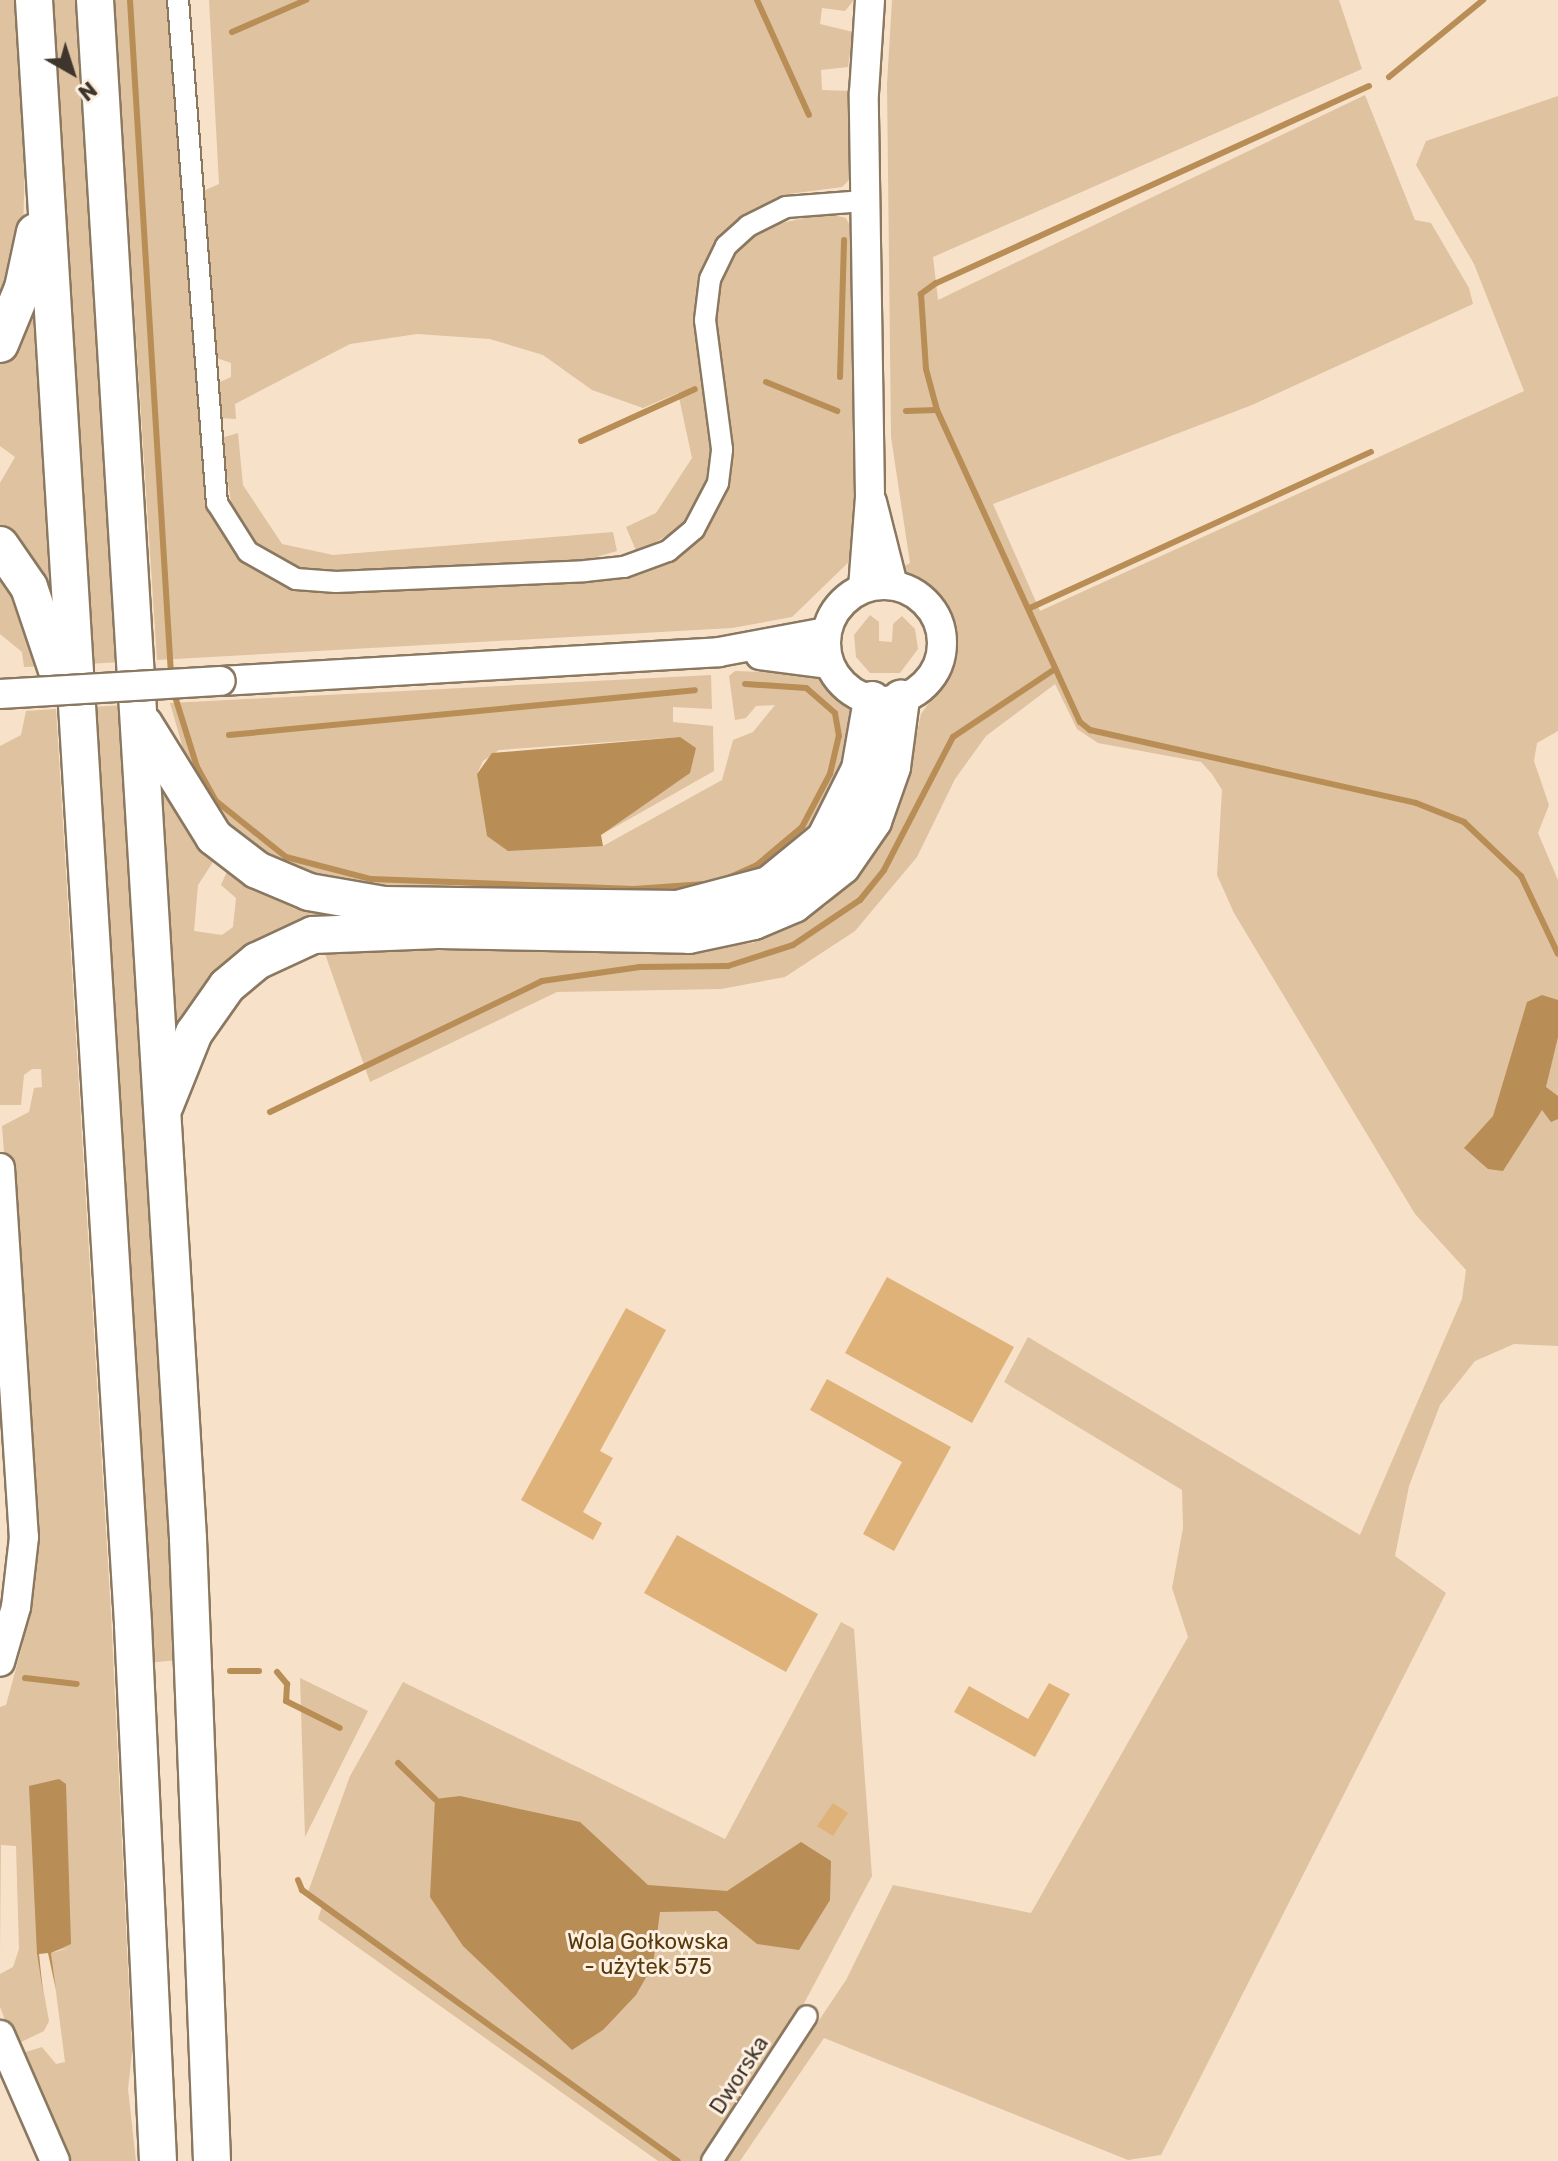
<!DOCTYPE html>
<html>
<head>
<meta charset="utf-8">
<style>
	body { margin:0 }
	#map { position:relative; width:1558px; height:2161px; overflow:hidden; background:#f7e2c9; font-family:Rubik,sans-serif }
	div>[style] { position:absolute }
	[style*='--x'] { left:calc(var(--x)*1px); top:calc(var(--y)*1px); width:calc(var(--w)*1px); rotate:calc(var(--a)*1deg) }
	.green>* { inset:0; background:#dfc29f }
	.water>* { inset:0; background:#b88d56 }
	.stream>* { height:6px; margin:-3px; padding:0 3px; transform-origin:3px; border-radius:3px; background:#b88d56 }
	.building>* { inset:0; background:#dfb27a }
	.roads { filter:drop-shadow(2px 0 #8a7861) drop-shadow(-2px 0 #8a7861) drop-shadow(0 2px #8a7861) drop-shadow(0 -2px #8a7861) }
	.street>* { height:20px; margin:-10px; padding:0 10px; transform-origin:10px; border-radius:10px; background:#fff }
	.secondary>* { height:28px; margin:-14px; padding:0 14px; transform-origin:14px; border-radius:14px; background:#fff }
	.secondary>.ring { margin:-14px; padding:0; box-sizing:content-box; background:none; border:28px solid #fff; border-radius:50% }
	.highway>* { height:36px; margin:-18px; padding:0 18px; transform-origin:18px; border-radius:18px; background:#fff }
	.bridges { filter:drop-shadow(2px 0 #8a7861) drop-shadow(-2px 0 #8a7861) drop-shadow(0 2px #8a7861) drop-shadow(0 -2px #8a7861) }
	.secondary-bridge>* { height:28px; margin:-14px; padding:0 14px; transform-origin:14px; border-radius:14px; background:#fff }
	span { translate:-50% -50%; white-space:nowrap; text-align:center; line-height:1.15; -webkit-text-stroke:6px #fdf0e1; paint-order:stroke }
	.park-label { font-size:22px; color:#57390b }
	.street-label { font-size:22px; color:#3e362c }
	.north { position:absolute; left:32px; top:32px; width:80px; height:80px; -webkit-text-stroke:6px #fdf0e1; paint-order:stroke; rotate:141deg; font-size:22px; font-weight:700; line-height:32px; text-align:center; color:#3e362c }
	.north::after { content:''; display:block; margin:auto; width:28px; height:36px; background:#3e362c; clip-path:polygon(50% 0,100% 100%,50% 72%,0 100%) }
</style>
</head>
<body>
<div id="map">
	<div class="green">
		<i style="clip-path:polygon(0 0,15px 0,25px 155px,23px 234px,0 320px)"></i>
		<i style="clip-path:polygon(50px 0,82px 0,121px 662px,88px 664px)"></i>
		<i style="clip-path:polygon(114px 0,169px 0,204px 488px,215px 522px,252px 567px,290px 587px,328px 592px,612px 579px,675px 558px,711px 523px,729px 481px,731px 437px,715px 332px,722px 279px,735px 254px,765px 227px,825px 213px,846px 218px,854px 234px,856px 555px,792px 617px,732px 628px,157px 660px)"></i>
		<i style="clip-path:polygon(209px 0,854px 0,845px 11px,822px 8px,820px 24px,853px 32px,848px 67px,821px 70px,822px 90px,851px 91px,854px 175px,842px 187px,789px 194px,754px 209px,719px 241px,699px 279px,694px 321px,712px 459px,697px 508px,681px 527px,637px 553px,626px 527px,656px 513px,692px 458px,678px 393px,643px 408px,592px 390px,543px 355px,490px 339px,417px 334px,350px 344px,235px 404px,236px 419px,219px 418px,213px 385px,231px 377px,231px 363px,211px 356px,201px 192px,219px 184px)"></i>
		<i style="clip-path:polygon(892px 0,1339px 0,1362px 69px,933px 257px,938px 300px,1365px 95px,1415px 220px,1431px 223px,1469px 288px,1473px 304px,1252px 405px,993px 504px,1040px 611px,1524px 391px,1474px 264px,1416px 165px,1426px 141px,1558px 96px,1558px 731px,1537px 743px,1534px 761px,1549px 805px,1538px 833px,1558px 880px,1558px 1346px,1514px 1344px,1475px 1361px,1440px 1405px,1409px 1486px,1395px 1556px,1446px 1593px,1161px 2155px,1128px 2160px,824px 2038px,740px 2161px,725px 2161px,846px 1980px,893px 1885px,1031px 1913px,1188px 1637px,1172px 1588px,1183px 1528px,1182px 1490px,1004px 1382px,1028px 1337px,1360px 1535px,1462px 1299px,1466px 1270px,1415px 1214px,1234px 913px,1217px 875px,1222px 790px,1212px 774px,1201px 762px,1098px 743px,1077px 729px,1055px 684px,986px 736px,955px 779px,917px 857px,855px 931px,785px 977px,721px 989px,557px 992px,370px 1082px,324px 951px,689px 950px,753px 943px,826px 906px,876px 853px,904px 794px,921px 714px,951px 672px,957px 640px,948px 615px,901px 568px,910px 563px,891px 437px,887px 84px)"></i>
		<i style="clip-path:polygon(37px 292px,55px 612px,0 532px,0 483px,15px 457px,0 446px,0 361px)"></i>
		<i style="clip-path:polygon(238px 433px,243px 485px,282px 544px,333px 555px,613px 532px,617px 551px,576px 563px,374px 574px,300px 568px,254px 541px,232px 509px,221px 438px)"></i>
		<i style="clip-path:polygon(0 560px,48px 666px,24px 667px,22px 652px,0 634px)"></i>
		<i style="clip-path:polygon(870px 615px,879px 622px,879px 641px,892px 642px,893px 624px,902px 616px,915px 629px,918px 649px,900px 673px,870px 673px,856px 657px,854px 635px)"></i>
		<i style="clip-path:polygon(735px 671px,818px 674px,857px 713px,861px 726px,819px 832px,728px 893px,386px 896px,274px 864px,219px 821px,186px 759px,170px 703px,711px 675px,712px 709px,673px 707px,673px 722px,713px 726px,714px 771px,601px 835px,680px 737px,499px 750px,483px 761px,477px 774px,603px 846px,722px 780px,733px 740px,753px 732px,775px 705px,756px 706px,746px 718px,735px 720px,729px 676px)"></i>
		<i style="clip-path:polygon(123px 705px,179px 1660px,147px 1663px,91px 707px)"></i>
		<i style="clip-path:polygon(56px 709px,111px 1614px,132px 2053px,128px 2089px,136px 2161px,66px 2161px,19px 2054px,42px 2047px,56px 2064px,65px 2062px,51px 1953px,70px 1948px,37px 1954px,49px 2021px,44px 2031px,15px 2045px,0 2007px,0 1974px,13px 1967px,19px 1949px,16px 1846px,1px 1845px,0 1955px,0 1707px,6px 1705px,23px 1643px,18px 1641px,24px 1417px,2px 1126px,29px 1112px,34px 1088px,42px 1087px,41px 1069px,32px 1069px,24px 1075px,21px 1105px,0 1105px,0 746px,21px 735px,26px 711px)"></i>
		<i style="clip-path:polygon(157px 780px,215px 859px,198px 885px,194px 931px,222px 935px,233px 927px,236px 898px,221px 885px,229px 867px,410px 917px,314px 925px,175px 1056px)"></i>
		<i style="clip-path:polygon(841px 1622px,854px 1629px,872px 1876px,801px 2009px,700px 2161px,658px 2161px,318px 1919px,323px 1903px,308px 1892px,350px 1776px,403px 1682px,725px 1839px)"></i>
		<i style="clip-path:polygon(300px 1678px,368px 1711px,305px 1837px)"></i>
	</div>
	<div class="water">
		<i style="clip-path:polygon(680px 737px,696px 748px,690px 773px,601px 835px,603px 846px,508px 851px,487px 836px,477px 774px,492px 753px)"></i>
		<i style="clip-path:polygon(1542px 995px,1558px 1000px,1558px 1037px,1546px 1087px,1558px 1096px,1558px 1119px,1551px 1122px,1542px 1110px,1503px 1171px,1488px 1169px,1464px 1148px,1493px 1116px,1527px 1002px)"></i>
		<i style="clip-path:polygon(59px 1779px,66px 1784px,71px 1944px,51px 1953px,56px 1990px,48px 1953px,39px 1954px,43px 1992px,37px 1954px,29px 1786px)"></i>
		<i style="clip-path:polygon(460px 1796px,580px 1822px,648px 1885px,727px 1891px,801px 1842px,831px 1861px,830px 1900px,799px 1950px,757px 1944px,717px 1911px,660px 1912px,653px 1965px,636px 1995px,603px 2030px,572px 2050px,463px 1946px,430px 1897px,435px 1799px)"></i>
	</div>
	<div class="stream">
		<i style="--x:130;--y:0;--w:676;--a:86.52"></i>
		<i style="--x:757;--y:0;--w:126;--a:65.7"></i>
		<i style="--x:232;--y:32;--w:81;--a:-23.4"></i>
		<i style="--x:1389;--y:77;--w:122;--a:-39.3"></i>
		<i style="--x:1369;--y:86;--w:476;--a:155.5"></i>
		<i style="--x:936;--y:283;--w:19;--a:144"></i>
		<i style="--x:921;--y:294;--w:75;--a:86.2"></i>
		<i style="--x:926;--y:369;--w:42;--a:75"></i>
		<i style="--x:937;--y:410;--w:343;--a:65.4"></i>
		<i style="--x:1080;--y:722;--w:13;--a:39"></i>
		<i style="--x:1090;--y:730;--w:334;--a:12.6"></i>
		<i style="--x:1416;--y:803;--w:52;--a:21.6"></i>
		<i style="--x:1464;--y:822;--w:79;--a:43.5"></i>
		<i style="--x:1521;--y:876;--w:86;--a:64.6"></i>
		<i style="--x:840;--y:377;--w:137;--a:-88.3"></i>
		<i style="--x:766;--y:382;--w:77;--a:22.2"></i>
		<i style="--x:906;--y:411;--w:31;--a:-2"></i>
		<i style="--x:581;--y:441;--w:125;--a:-24.5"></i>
		<i style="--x:1030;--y:608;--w:375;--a:-24.6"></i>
		<i style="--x:173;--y:690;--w:81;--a:72.7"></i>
		<i style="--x:197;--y:767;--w:39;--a:61"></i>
		<i style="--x:216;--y:801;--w:90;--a:38.7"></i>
		<i style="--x:286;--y:857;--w:88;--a:14.5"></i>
		<i style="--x:371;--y:879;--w:263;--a:2.2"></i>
		<i style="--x:634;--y:889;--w:71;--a:-4"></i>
		<i style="--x:229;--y:735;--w:468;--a:-5.5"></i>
		<i style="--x:728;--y:878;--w:32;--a:-24"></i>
		<i style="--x:757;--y:865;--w:59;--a:-40.2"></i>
		<i style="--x:802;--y:827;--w:60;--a:-62.2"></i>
		<i style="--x:830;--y:774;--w:39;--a:-77"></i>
		<i style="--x:839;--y:736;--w:23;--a:-100"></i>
		<i style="--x:835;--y:713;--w:38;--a:-139"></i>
		<i style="--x:806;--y:688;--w:61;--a:-176.2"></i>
		<i style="--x:270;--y:1112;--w:302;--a:-25.7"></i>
		<i style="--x:542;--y:981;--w:99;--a:-8.1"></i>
		<i style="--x:640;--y:967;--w:88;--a:-0.7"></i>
		<i style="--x:728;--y:966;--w:68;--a:-17.9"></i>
		<i style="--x:793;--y:945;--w:81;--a:-33.9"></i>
		<i style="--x:860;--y:900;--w:38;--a:-51"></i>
		<i style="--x:884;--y:870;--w:150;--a:-62.6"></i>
		<i style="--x:953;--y:737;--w:123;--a:-33.7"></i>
		<i style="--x:230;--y:1671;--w:29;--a:0"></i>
		<i style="--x:277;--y:1672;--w:16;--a:50"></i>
		<i style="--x:287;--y:1684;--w:17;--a:93"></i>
		<i style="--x:286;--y:1701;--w:60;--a:26.6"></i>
		<i style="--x:25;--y:1678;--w:52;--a:6.6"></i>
		<i style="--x:398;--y:1763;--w:52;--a:44.2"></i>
		<i style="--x:298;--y:1880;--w:11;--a:68"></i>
		<i style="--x:302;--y:1890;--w:463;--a:35.8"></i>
	</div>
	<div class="building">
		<i style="clip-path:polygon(887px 1277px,1014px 1347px,972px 1423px,845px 1353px)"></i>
		<i style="clip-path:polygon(626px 1308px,666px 1330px,600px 1451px,613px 1458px,583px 1512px,602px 1523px,593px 1540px,521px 1500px)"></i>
		<i style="clip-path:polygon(827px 1379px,951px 1447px,894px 1551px,863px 1534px,902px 1462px,810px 1410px)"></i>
		<i style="clip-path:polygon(677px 1535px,818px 1614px,786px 1672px,644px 1593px)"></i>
		<i style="clip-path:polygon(1049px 1683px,1070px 1694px,1035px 1757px,954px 1712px,969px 1686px,1028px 1719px)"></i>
		<i style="clip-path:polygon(833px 1803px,848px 1813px,833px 1836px,817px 1826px)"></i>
	</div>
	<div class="roads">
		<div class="street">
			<i style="--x:178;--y:0;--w:505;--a:85.57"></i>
			<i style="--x:217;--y:503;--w:58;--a:57.7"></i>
			<i style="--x:248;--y:552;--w:55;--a:29.4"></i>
			<i style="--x:296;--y:579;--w:40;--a:4.3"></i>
			<i style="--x:336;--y:582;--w:249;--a:-2.5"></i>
			<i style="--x:585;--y:571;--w:39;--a:-6"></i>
			<i style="--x:624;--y:567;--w:47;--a:-20"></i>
			<i style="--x:668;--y:551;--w:34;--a:-40"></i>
			<i style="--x:694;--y:529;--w:52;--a:-62.4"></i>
			<i style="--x:718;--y:483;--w:34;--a:-83"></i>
			<i style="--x:722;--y:449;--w:130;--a:-97.5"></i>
			<i style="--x:705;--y:320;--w:41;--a:-83"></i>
			<i style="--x:710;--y:279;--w:37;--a:-64"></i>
			<i style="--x:726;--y:246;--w:30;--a:-42"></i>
			<i style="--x:748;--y:226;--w:42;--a:-26.6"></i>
			<i style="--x:786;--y:207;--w:78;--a:-4.4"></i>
			<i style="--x:712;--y:2161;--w:173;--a:-56.8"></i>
		</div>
		<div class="secondary">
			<i style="--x:872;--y:502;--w:86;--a:75.8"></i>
			<i class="ring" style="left:826px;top:585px;width:88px;height:88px"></i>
			<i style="--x:863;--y:588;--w:91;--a:-85.6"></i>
			<i style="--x:870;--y:497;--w:404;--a:-90.9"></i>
			<i style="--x:864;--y:93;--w:93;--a:-86.3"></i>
			<i style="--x:760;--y:655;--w:70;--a:7.4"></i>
			<i style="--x:221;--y:681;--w:499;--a:-3.3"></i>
			<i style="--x:719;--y:652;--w:109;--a:-10.6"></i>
			<i style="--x:0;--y:1168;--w:370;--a:86.3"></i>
			<i style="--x:24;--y:1537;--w:70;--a:96.5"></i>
			<i style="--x:16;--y:1607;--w:57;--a:106.2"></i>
			<i style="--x:0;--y:2035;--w:137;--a:66.4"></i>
		</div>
		<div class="highway">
			<i style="--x:34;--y:0;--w:1628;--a:86.51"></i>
			<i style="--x:133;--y:1625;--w:537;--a:87.33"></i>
			<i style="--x:95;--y:0;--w:1542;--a:86.54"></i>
			<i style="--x:188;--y:1539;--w:622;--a:87.79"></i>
			<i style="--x:0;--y:344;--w:61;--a:-67.7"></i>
			<i style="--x:23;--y:288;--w:57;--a:-77.9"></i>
			<i style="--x:0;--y:545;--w:51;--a:55.4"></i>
			<i style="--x:29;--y:587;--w:103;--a:71.4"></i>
			<i style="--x:144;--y:724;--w:133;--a:58.2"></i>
			<i style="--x:214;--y:837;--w:54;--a:37.5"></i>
			<i style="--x:257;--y:870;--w:56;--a:22.9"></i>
			<i style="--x:309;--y:892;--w:76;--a:9.8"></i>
			<i style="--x:384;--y:905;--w:294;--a:0.8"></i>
			<i style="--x:678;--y:909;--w:94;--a:-14.8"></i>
			<i style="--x:769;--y:885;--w:72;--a:-39.4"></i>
			<i style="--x:825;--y:839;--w:78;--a:-63.4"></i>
			<i style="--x:860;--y:769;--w:70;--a:-80.1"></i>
			<i style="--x:165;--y:1105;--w:78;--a:-68.1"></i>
			<i style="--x:194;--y:1033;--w:57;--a:-54.9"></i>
			<i style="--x:227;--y:986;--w:39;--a:-40"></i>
			<i style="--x:257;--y:961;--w:62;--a:-24.9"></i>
			<i style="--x:313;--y:935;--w:125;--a:-2.3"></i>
			<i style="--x:438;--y:930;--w:251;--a:1.1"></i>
			<i style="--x:689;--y:935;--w:66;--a:-12.2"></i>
			<i style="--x:754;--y:921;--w:43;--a:-23"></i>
			<i style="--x:794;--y:904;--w:61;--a:-38.4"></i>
			<i style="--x:842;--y:866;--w:55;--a:-55.4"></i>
			<i style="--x:873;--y:821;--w:57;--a:-70.6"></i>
			<i style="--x:892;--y:767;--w:69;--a:-82.5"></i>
		</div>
	</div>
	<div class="bridges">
		<div class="secondary-bridge">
			<i style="--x:0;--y:694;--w:221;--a:-3.4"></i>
		</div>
	</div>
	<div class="park-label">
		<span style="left:648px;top:1954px">Wola Gołkowska<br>- użytek 575</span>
	</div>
	<div class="street-label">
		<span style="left:739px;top:2075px;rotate:-57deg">Dworska</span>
	</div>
	<div class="north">N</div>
</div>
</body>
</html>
